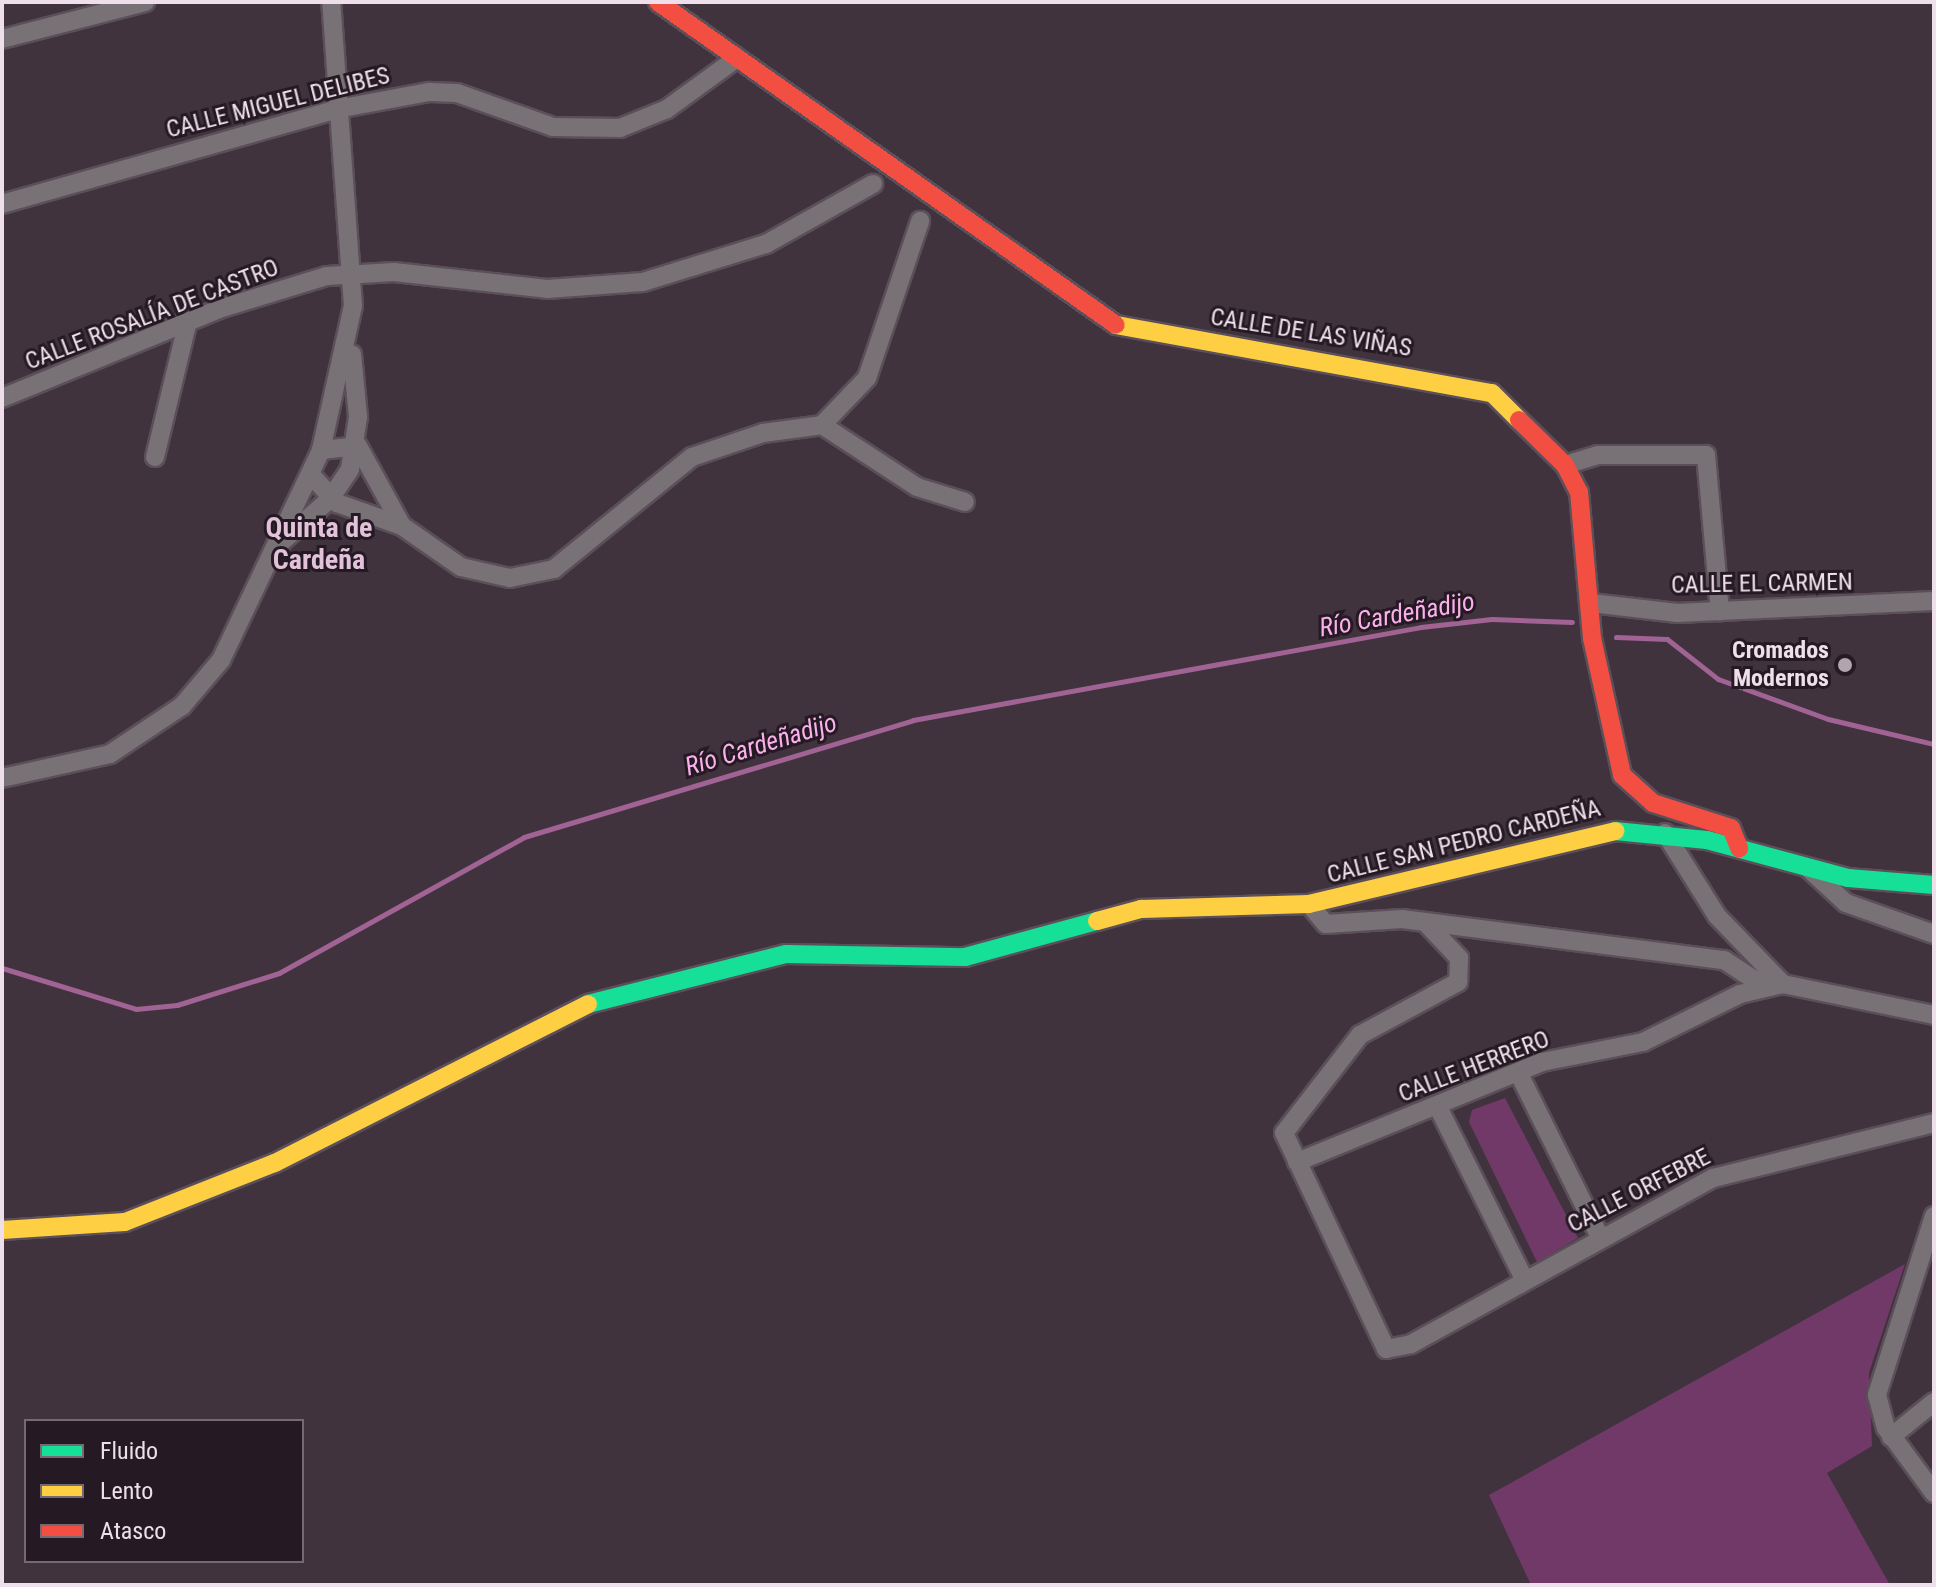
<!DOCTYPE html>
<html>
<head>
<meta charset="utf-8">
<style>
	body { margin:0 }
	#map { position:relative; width:1936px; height:1587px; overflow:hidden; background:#40333e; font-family:"Roboto Condensed",sans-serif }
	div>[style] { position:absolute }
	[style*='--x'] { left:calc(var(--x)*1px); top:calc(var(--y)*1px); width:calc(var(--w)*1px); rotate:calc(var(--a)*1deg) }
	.green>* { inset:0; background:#703967 }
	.stream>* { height:5px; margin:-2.5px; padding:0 2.5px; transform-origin:2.5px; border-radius:2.5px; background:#a16394 }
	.roads { filter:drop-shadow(2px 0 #5b4f59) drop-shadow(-2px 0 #5b4f59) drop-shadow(0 2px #5b4f59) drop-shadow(0 -2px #5b4f59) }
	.street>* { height:18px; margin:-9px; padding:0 9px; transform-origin:9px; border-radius:9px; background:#787277 }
	.fast>* { height:18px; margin:-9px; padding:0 9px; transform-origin:9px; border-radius:9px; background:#16e098 }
	.slow>* { height:18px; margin:-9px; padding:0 9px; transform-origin:9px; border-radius:9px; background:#ffcf43 }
	.jam>* { height:18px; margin:-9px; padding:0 9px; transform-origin:9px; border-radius:9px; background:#f24e42 }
	.dots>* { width:22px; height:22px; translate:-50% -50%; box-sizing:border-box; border:4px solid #251a23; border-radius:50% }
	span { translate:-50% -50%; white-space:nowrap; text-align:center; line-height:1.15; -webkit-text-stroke:6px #251a23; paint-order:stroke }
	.street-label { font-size:24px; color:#efdfeb }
	.poi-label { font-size:24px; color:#efdfeb; font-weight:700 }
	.right { translate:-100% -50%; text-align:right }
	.water-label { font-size:26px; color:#fab0ea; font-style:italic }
	.quarter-label { font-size:28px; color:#e1c2d9; font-weight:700 }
	.frame { position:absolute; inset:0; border:4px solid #efdfeb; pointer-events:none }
	.legend { position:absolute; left:24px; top:1419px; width:280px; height:144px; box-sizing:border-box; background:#251a23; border:2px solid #766973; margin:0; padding:10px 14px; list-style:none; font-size:24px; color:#efdfeb }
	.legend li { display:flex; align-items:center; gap:16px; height:40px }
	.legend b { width:40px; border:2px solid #766973 }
</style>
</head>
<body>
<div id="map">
	<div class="green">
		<i style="clip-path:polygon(1505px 1098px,1578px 1238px,1537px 1262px,1469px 1122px,1472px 1110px)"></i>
		<i style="clip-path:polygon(1905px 1264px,1869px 1373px,1872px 1446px,1827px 1473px,1890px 1585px,1531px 1585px,1489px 1495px)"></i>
	</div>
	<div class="stream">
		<i style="--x:1616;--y:637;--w:51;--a:2.2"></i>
		<i style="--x:1667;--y:639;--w:65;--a:38.1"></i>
		<i style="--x:1718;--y:679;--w:117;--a:20"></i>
		<i style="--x:1828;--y:719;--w:109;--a:13.3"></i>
		<i style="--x:2;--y:968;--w:140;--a:17"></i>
		<i style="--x:136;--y:1009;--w:41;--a:-5.6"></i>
		<i style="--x:177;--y:1005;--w:107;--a:-17.4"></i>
		<i style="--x:279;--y:973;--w:280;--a:-29"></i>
		<i style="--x:524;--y:837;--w:406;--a:-16.7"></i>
		<i style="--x:913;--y:720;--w:516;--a:-10.37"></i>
		<i style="--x:1421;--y:627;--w:71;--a:-6.4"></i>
		<i style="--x:1492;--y:619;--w:80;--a:2.1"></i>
	</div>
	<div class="roads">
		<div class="street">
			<i style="--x:2;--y:39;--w:148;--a:-14.5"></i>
			<i style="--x:2;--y:204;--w:348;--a:-15.8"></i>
			<i style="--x:337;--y:109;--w:94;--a:-10.5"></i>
			<i style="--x:429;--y:92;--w:28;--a:2"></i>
			<i style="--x:457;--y:93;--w:102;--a:19.5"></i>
			<i style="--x:553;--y:127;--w:67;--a:0.9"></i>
			<i style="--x:620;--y:128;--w:51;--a:-22"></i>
			<i style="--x:667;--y:109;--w:87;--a:-36.1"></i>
			<i style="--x:2;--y:398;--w:235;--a:-22.3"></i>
			<i style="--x:219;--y:309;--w:113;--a:-17"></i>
			<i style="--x:327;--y:276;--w:67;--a:-3.4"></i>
			<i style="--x:394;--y:272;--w:154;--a:6.3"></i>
			<i style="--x:547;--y:289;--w:96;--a:-4.2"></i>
			<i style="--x:643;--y:282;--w:129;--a:-17.2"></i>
			<i style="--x:766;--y:244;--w:123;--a:-29.3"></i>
			<i style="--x:822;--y:425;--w:65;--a:-46.2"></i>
			<i style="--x:867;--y:378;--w:166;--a:-71.3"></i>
			<i style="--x:321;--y:450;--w:37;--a:-6"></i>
			<i style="--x:358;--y:446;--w:91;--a:61.2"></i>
			<i style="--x:155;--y:457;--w:140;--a:-76.4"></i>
			<i style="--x:1565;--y:465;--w:34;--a:-17"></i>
			<i style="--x:1598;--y:455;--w:108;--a:0"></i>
			<i style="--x:1706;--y:455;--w:157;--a:84.9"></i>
			<i style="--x:310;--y:474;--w:40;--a:47"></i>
			<i style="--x:337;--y:503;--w:69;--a:19.5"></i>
			<i style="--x:402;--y:526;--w:72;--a:34.8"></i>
			<i style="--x:461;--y:567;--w:50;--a:12.7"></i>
			<i style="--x:510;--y:578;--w:45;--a:-11.6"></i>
			<i style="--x:554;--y:569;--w:178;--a:-39.1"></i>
			<i style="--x:692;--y:457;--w:75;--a:-18.7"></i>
			<i style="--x:763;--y:433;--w:60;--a:-7.7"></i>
			<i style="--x:822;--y:425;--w:113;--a:33.1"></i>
			<i style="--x:917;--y:487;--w:50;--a:17.4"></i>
			<i style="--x:278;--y:545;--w:69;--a:-41.5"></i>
			<i style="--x:330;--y:499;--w:36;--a:-56"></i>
			<i style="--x:350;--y:469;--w:53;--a:-81.3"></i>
			<i style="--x:358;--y:417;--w:63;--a:-95.4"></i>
			<i style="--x:1591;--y:603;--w:87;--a:6.6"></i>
			<i style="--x:1677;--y:613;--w:257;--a:-2.7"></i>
			<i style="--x:2;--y:778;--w:111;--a:-12.5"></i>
			<i style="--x:110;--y:754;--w:87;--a:-33.7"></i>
			<i style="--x:182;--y:706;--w:60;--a:-49.7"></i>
			<i style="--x:221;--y:660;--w:233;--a:-64.5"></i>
			<i style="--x:321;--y:450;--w:148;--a:-77.5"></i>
			<i style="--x:353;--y:306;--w:305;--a:-94.1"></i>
			<i style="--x:1665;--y:833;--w:98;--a:57.9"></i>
			<i style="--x:1717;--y:916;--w:95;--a:45.9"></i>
			<i style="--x:1783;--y:984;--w:154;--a:11.6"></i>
			<i style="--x:1809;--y:869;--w:50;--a:42.6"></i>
			<i style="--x:1846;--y:903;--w:93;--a:19.4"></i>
			<i style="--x:1309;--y:904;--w:26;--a:50"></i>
			<i style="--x:1326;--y:924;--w:76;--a:-3.8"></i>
			<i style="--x:1402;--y:919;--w:325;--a:7.3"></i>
			<i style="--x:1724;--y:960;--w:45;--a:33.3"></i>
			<i style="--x:1427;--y:924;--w:47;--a:46.7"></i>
			<i style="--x:1459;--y:958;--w:24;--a:92"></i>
			<i style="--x:1458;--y:982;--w:111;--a:151.6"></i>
			<i style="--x:1360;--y:1035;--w:124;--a:127.8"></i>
			<i style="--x:1284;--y:1133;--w:239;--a:64.7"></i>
			<i style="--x:1386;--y:1349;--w:25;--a:-11"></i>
			<i style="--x:1411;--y:1344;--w:345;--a:-28.8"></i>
			<i style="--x:1713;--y:1178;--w:228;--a:-14"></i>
			<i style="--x:1518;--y:1072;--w:184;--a:63.6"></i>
			<i style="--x:1438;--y:1107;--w:192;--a:63.4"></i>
			<i style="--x:1297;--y:1162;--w:265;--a:-22.2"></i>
			<i style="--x:1542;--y:1062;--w:103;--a:-11.2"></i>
			<i style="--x:1643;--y:1042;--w:108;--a:-26.3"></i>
			<i style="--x:1740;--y:994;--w:44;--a:-13.1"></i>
			<i style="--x:1934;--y:1216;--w:188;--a:107.7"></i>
			<i style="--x:1877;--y:1395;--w:34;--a:75"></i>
			<i style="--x:1886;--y:1428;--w:81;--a:53.6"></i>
			<i style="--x:1891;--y:1437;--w:55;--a:-39.1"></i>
		</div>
		<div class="fast">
			<i style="--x:1615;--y:831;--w:92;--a:5.6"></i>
			<i style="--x:1707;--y:840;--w:146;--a:15.1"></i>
			<i style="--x:1848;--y:878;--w:86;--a:4.7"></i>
			<i style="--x:588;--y:1004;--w:204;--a:-14.2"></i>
			<i style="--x:786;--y:954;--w:179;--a:1"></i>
			<i style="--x:965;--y:957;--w:137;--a:-15.3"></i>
		</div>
		<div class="slow">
			<i style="--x:1116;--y:325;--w:382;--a:10.3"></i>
			<i style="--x:1492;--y:393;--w:38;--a:45"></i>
			<i style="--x:1097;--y:921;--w:46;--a:-15.3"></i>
			<i style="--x:1141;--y:909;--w:168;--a:-1.7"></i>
			<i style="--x:1309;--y:904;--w:315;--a:-13.4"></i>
			<i style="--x:2;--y:1230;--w:123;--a:-3.7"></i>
			<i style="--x:125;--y:1222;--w:161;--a:-21.5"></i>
			<i style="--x:275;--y:1163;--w:351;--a:-26.9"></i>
		</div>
		<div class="jam">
			<i style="--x:658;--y:2;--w:560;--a:35.19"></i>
			<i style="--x:1519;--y:420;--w:64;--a:44.4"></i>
			<i style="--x:1565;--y:465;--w:30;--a:63"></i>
			<i style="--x:1579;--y:492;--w:147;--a:84.9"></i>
			<i style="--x:1592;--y:638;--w:140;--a:77.6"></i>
			<i style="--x:1622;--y:775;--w:42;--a:42.1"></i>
			<i style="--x:1653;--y:803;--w:82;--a:17.8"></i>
			<i style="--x:1731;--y:828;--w:22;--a:68"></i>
		</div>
	</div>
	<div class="dots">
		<i style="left:1845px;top:665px;background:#b2a3ae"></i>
	</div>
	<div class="street-label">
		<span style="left:278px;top:103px;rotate:-14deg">CALLE MIGUEL DELIBES</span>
		<span style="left:152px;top:315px;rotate:-21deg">CALLE ROSALÍA DE CASTRO</span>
		<span style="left:1311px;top:333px;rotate:9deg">CALLE DE LAS VIÑAS</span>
		<span style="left:1762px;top:584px;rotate:-1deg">CALLE EL CARMEN</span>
		<span style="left:1464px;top:842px;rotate:-14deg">CALLE SAN PEDRO CARDEÑA</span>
		<span style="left:1474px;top:1067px;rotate:-21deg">CALLE HERRERO</span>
		<span style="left:1639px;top:1191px;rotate:-27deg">CALLE ORFEBRE</span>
	</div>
	<div class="poi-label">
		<span class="right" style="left:1829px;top:665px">Cromados<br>Modernos</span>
	</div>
	<div class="water-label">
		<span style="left:1397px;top:615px;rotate:-10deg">Río Cardeñadijo</span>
		<span style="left:761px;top:745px;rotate:-17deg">Río Cardeñadijo</span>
	</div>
	<div class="quarter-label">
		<span style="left:319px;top:544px">Quinta de<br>Cardeña</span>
	</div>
	<div class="frame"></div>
	<ul class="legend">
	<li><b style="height:10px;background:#16e098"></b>Fluido</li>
	<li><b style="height:10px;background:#ffcf43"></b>Lento</li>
	<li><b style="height:10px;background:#f24e42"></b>Atasco</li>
	</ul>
</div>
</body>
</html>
